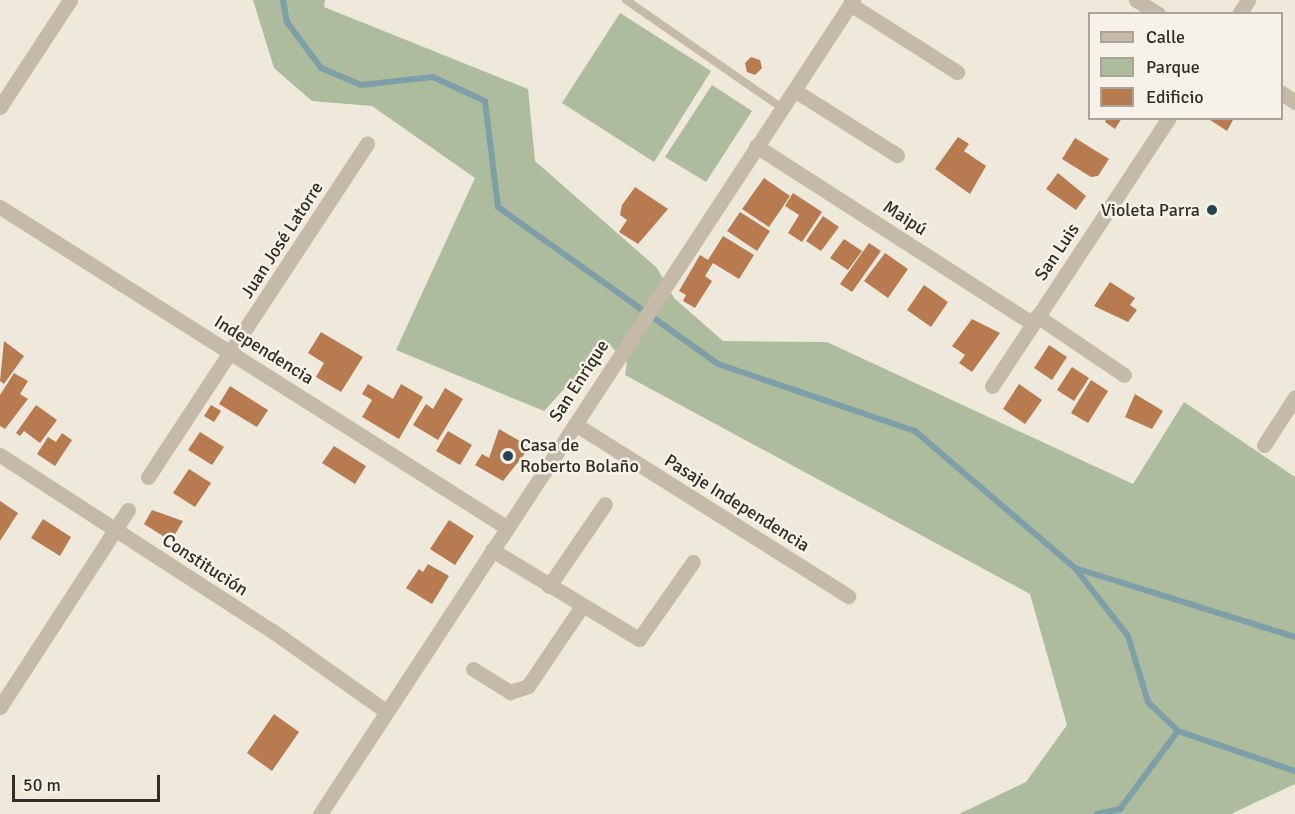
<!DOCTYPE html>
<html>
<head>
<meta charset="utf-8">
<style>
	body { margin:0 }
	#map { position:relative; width:1295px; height:814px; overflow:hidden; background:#eee9db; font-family:Signika,sans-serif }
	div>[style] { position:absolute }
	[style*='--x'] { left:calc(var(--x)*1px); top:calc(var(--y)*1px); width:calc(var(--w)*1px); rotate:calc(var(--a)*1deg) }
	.green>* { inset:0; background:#acbc9d }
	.stream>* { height:6px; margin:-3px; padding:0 3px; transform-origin:3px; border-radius:3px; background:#7e9fa8 }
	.building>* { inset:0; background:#b87b50 }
	.service>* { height:8px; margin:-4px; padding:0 4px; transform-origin:4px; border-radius:4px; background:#c5baa9 }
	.minor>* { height:15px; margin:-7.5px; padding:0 7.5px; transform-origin:7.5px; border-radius:7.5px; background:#c5baa9 }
	.tertiary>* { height:15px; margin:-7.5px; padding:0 7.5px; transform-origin:7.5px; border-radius:7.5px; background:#c5baa9 }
	.dots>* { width:16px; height:16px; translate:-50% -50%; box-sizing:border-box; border:3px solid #f7f2e7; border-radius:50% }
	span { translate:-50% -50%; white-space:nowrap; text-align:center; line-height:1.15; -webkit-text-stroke:5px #f7f2e7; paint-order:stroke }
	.poi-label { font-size:18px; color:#332d28 }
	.right { translate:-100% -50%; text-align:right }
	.left { translate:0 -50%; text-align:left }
	.street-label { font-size:18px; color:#332d28 }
	.legend { position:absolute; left:1088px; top:12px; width:195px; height:108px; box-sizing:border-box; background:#f7f2e7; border:2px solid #a9a39b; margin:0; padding:8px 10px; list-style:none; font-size:18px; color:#332d28 }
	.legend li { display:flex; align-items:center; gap:12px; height:30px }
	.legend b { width:30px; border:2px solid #a9a39b }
	.scale { position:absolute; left:12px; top:775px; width:148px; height:27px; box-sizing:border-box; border:3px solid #332d28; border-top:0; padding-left:8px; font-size:18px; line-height:21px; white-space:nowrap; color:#332d28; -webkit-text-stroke:4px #f7f2e7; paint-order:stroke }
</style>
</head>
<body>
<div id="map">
	<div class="green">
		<i style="clip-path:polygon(253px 0,325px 0,324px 7px,528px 89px,535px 161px,657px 268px,674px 298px,723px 341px,827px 342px,1133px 484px,1184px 402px,1295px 477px,1295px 784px,1231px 814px,959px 814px,1026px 782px,1067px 725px,1030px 594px,625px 375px,627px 363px,607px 342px,544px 411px,396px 350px,475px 178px,372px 106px,312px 101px,274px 68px)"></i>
		<i style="clip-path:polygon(620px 13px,711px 71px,654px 162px,562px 103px)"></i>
		<i style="clip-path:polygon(712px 85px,752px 111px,706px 182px,665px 157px)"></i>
	</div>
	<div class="stream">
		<i style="--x:283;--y:0;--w:22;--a:80"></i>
		<i style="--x:287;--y:22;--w:57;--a:53.5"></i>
		<i style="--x:321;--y:68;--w:43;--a:23"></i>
		<i style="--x:361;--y:85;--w:72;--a:-6.3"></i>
		<i style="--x:433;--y:77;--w:57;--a:24.8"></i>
		<i style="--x:485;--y:101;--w:107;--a:83"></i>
		<i style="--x:498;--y:207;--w:270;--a:35.5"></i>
		<i style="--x:718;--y:364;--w:208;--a:18.8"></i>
		<i style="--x:915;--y:431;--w:211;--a:40.6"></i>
		<i style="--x:1075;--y:568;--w:86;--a:52.1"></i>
		<i style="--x:1128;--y:636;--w:69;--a:73.1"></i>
		<i style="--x:1148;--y:702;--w:42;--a:44"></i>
		<i style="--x:1178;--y:731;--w:124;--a:18.9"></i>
		<i style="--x:1075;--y:568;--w:231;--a:17.4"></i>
		<i style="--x:1097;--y:814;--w:24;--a:-12"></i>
		<i style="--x:1120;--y:809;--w:97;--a:-53.4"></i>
	</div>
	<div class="building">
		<i style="clip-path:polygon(751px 57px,760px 60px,762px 68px,755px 75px,747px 72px,745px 63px)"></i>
		<i style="clip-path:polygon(1107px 118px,1122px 118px,1115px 129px,1105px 122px)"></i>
		<i style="clip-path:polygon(1207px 118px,1234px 118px,1227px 131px)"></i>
		<i style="clip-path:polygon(958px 137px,969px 144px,964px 151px,986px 166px,970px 194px,935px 169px)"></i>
		<i style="clip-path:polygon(1075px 138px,1109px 159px,1098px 176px,1091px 177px,1062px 159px)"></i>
		<i style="clip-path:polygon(1058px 173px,1086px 196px,1076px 210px,1046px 189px)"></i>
		<i style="clip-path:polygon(764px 178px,790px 196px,769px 227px,742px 209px)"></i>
		<i style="clip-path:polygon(635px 187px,668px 209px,638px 244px,619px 232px,627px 220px,620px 215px,622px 205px)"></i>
		<i style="clip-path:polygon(793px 193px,822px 212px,802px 242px,788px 233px,799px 215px,785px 206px)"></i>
		<i style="clip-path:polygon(740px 212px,770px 231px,757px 251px,727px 231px)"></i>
		<i style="clip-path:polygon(823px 216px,839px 227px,821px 251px,806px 241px)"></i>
		<i style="clip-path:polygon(723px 236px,754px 255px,739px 279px,713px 263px,705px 276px,712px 281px,695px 308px,683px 301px,686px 295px,679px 291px,700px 255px,708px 260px)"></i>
		<i style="clip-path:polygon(844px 239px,862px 251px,848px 270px,830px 258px)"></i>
		<i style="clip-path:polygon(869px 243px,881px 251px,852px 292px,840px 284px)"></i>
		<i style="clip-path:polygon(885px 253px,908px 269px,888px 298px,864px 281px)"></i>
		<i style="clip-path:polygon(1110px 282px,1135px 298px,1130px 305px,1137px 310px,1128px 322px,1094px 306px)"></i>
		<i style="clip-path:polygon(924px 285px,948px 302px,931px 327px,907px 310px)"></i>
		<i style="clip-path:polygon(972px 319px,1000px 333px,972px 372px,959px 363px,965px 355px,952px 346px)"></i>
		<i style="clip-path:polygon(321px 332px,363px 357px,341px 392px,316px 377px,324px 363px,308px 353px)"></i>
		<i style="clip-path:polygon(4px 341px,24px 356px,4px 384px,0 381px)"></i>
		<i style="clip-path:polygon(1049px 345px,1067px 357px,1052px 380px,1034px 368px)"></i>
		<i style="clip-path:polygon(1072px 367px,1089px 378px,1074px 401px,1057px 390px)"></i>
		<i style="clip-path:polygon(14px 373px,28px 381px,20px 394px,28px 399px,5px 429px,0 426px,0 395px)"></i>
		<i style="clip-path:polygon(1091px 380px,1108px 391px,1088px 423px,1071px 413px)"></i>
		<i style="clip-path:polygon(368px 384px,393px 399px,401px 384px,423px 397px,399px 439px,362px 417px,372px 400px,362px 394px)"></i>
		<i style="clip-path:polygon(1019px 384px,1042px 400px,1025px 424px,1003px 409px)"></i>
		<i style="clip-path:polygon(230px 386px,268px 410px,257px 427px,219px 404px)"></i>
		<i style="clip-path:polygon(445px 388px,463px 399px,438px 440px,413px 425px,426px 404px,433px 409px)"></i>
		<i style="clip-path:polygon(1135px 394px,1163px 411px,1152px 429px,1125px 417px)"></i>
		<i style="clip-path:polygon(36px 405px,57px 420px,40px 443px,24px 431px,20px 436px,16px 433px)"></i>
		<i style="clip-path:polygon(211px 405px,221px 411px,214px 422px,204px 416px)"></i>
		<i style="clip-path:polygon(499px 429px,530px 447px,503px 481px,475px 465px,482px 454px,489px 458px)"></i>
		<i style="clip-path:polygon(448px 431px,472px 445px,460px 465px,436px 451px)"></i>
		<i style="clip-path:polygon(200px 432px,224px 447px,212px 465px,188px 450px)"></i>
		<i style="clip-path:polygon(62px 433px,72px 440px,55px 466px,37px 454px,48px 437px,56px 442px)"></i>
		<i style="clip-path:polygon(334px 446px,366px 466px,355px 484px,322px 463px)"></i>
		<i style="clip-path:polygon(189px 469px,211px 483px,195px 507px,173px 493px)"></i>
		<i style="clip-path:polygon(0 501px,18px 513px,0 541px)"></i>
		<i style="clip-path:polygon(152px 510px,183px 521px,171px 541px,144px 524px)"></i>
		<i style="clip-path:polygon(43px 519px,71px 537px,60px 556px,31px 538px)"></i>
		<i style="clip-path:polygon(449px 520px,474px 536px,455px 565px,430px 549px)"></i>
		<i style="clip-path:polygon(428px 564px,449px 576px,432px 604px,406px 588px,419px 569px,423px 572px)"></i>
		<i style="clip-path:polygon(274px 714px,299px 732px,272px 771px,247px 753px)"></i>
	</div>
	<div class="service">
		<i style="--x:626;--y:0;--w:190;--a:34.7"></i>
	</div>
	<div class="minor">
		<i style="--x:1136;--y:0;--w:26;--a:32"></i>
		<i style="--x:850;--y:4;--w:127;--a:32.4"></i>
		<i style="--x:1239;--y:14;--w:17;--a:-57"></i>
		<i style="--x:794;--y:90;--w:122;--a:32.3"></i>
		<i style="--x:1282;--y:93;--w:16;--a:35"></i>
		<i style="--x:0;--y:107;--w:128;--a:-56.8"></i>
		<i style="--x:756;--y:146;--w:329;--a:32.7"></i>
		<i style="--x:1037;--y:316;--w:105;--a:34.1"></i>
		<i style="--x:992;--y:386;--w:321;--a:-56.6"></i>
		<i style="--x:575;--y:424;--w:323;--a:32.2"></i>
		<i style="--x:1264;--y:445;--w:57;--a:-57.1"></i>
		<i style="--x:0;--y:455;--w:323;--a:32.9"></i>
		<i style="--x:271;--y:630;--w:141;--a:35.2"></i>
		<i style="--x:148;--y:477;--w:399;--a:-56.7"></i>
		<i style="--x:492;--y:550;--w:172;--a:31.2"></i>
		<i style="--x:639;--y:639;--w:94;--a:-55"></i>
		<i style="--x:549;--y:586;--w:99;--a:-55.7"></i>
		<i style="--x:473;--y:669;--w:44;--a:31.9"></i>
		<i style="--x:510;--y:692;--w:19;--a:-18"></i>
		<i style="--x:528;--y:686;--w:97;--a:-56"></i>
		<i style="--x:0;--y:707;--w:235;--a:-57"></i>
	</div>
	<div class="tertiary">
		<i style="--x:0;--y:207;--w:599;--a:32.31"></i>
		<i style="--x:320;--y:814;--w:973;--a:-56.78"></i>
	</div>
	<div class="dots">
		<i style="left:1212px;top:210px;background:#224550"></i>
		<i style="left:508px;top:456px;background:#224550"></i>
	</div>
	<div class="poi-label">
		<span class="right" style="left:1200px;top:210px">Violeta Parra</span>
		<span class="left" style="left:520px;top:456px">Casa de<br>Roberto Bolaño</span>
	</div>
	<div class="street-label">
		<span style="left:905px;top:218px;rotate:33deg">Maipú</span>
		<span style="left:282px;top:240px;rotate:-57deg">Juan José Latorre</span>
		<span style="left:1057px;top:252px;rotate:-56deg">San Luis</span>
		<span style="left:264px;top:350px;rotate:32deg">Independencia</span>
		<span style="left:579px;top:381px;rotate:-57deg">San Enrique</span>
		<span style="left:737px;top:503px;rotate:32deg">Pasaje Independencia</span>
		<span style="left:205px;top:565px;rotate:33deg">Constitución</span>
	</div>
	<ul class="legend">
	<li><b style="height:8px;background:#c5baa9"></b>Calle</li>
	<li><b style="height:16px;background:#acbc9d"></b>Parque</li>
	<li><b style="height:16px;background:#b87b50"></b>Edificio</li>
	</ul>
	<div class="scale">50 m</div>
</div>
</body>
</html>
